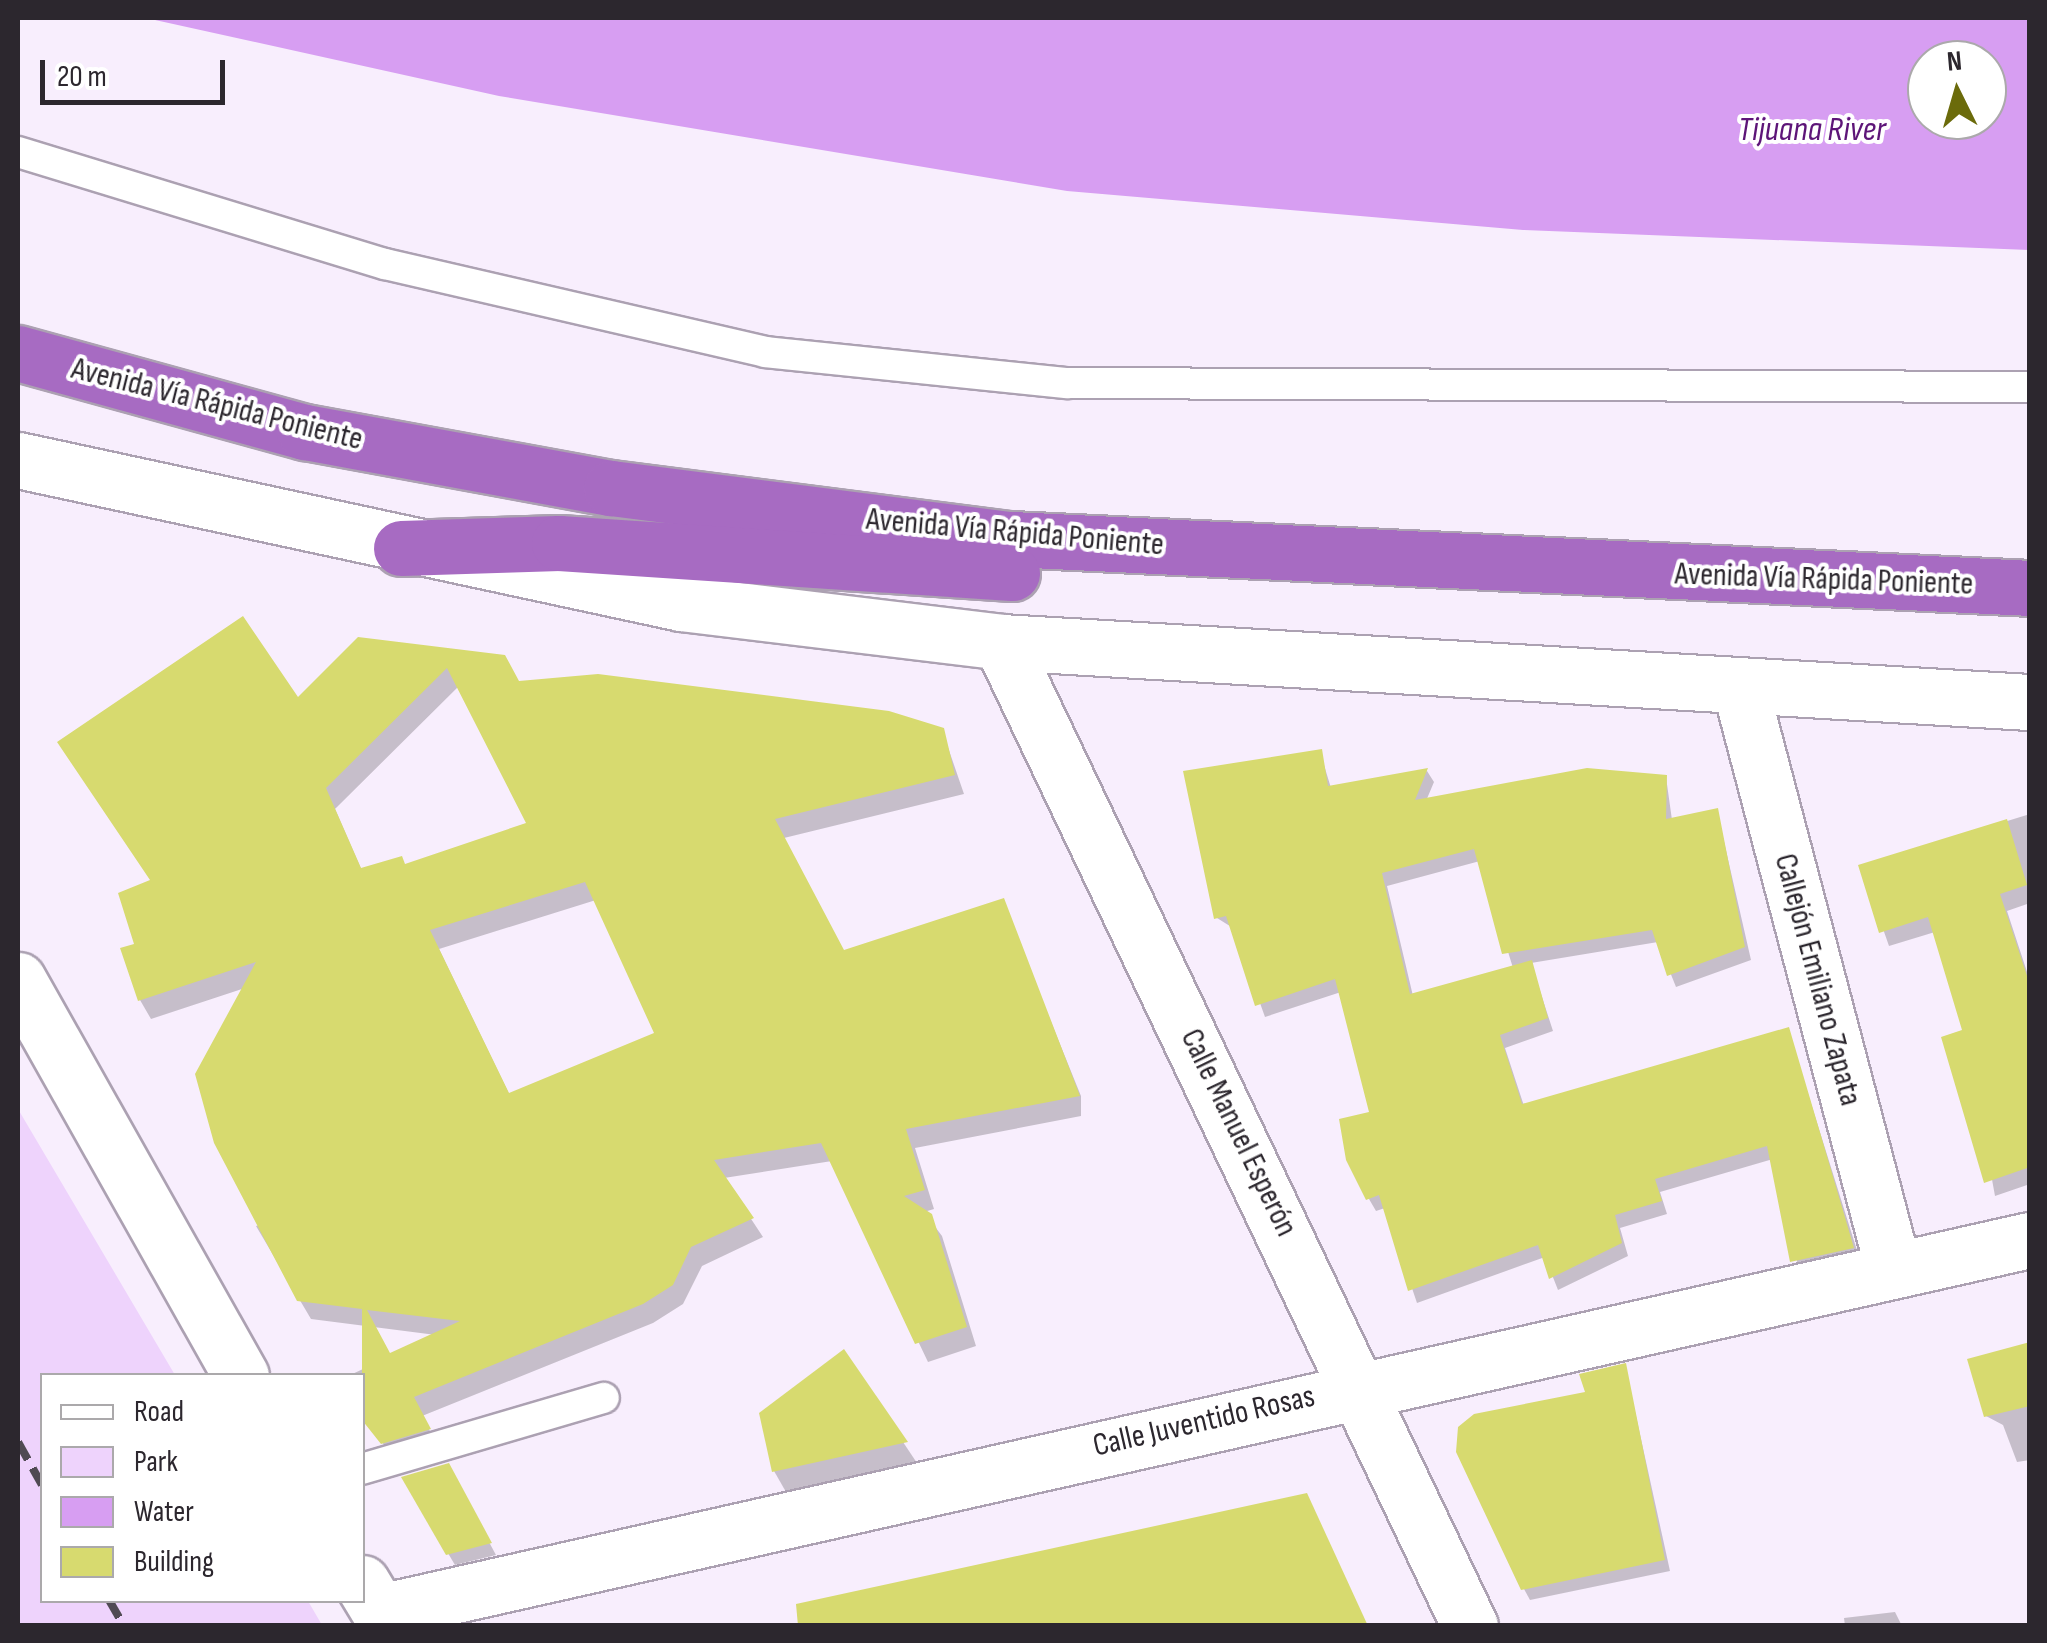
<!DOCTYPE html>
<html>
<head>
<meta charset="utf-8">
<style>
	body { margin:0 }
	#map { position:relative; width:2047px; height:1643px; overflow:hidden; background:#f8eefd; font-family:"Sofia Sans Condensed",sans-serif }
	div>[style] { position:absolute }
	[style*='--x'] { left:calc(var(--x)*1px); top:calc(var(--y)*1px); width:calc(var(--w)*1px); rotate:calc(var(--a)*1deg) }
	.green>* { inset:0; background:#eed3fc }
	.water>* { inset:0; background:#d79ef2 }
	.shadow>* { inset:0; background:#0003 }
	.building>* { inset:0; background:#d7da6f }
	.roads { filter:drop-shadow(2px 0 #aca1b2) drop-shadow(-2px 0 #aca1b2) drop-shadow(0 2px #aca1b2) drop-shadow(0 -2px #aca1b2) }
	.lane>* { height:30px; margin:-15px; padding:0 15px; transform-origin:15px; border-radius:15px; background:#fff }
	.street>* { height:55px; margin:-27.5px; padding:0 27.5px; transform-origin:27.5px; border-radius:27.5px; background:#fff }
	.secondary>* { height:55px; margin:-27.5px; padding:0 27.5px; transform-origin:27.5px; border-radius:27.5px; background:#fff }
	.highway>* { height:55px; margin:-27.5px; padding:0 27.5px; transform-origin:27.5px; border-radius:27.5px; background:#a76bc2 }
	.rail>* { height:8px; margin-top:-4px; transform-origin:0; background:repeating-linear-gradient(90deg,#504a53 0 20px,transparent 0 30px) }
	span { translate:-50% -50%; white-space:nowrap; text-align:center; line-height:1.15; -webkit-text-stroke:8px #fff; paint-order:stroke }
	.street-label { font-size:32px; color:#2c272e }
	.water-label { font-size:35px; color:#5d1578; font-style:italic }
	.frame { position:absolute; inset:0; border:20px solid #2c272e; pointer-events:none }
	.legend { position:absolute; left:40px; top:1373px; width:325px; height:230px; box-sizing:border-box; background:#fff; border:2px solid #aba9ab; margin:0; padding:12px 18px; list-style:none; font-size:30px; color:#2c272e }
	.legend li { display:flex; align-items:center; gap:20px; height:50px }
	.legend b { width:50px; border:2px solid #aba9ab }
	.north { position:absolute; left:1907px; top:40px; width:100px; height:100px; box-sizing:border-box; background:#fff; border:2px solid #aba9ab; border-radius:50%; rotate:355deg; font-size:28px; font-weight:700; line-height:40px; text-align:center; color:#2c272e }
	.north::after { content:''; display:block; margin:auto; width:35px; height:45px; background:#6b6b0b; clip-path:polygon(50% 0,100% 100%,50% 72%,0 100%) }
	.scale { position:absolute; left:40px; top:60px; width:185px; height:45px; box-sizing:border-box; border:5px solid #2c272e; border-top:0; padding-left:12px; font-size:30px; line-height:35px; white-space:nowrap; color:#2c272e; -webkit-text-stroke:8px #fff; paint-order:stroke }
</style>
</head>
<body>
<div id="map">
	<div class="green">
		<i style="clip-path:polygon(18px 1109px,175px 1375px,42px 1376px,42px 1600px,308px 1601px,322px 1625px,18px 1625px)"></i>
	</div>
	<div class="water">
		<i style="clip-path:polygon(evenodd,146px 18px,2029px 18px,2029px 250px,1523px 230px,1067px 191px,499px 96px,146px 18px,1927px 60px,1987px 60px,1987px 120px,1927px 120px,1927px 60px)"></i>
	</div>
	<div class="shadow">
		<i style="clip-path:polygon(evenodd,359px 639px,518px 684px,942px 730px,964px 794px,784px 838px,844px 953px,1002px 901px,1081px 1096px,1081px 1116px,915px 1148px,934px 1209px,924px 1212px,942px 1236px,976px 1346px,928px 1362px,832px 1161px,724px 1178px,763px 1237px,702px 1266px,683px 1304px,653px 1323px,422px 1416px,439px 1448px,394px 1462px,362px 1408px,362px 1376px,348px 1376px,436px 1335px,311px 1319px,256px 1226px,265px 1223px,245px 988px,151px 1019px,140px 1000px,137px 946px,152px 882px,359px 639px,459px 686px,529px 824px,405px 867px,362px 871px,335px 809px,459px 686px,359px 639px,596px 900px,658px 1034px,510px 1096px,439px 949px,596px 900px)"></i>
		<i style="clip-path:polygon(evenodd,1320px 752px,1331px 788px,1427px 771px,1434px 782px,1426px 801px,1666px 777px,1672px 820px,1717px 811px,1751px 960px,1676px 987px,1658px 942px,1531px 963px,1553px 1031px,1505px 1048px,1524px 1106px,1788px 1030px,1860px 1260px,1800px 1274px,1773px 1159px,1660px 1192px,1667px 1214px,1620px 1228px,1628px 1256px,1558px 1290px,1545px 1257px,1417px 1303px,1385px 1208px,1376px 1211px,1369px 1199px,1372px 1114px,1341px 992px,1265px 1017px,1233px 928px,1217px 918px,1320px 752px,1480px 861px,1513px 968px,1413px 996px,1387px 886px,1480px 861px)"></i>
		<i style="clip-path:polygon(2030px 814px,2030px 903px,2007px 911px,2030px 981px,2030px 1184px,1995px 1196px,1965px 1031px,1935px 932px,1889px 946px,1861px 866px)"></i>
		<i style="clip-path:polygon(2030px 1345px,2030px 1460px,2017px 1462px,2003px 1425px,1986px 1416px)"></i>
		<i style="clip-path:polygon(843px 1352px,921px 1469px,790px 1499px,774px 1471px)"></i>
		<i style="clip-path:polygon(1625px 1366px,1670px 1571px,1530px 1600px,1524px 1589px,1588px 1393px)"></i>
		<i style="clip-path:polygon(448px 1466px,496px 1555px,455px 1565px,404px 1479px)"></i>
		<i style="clip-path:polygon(1895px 1612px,1902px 1626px,1845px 1626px,1844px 1618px)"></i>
	</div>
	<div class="building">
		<i style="clip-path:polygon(evenodd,243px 616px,298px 697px,358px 637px,505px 655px,519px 681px,598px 674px,889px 711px,944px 728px,955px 775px,775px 819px,844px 950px,1004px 898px,1080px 1096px,906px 1129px,925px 1190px,904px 1196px,932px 1214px,967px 1327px,915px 1344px,821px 1143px,714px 1160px,754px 1218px,691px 1247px,673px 1285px,643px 1304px,414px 1397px,431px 1429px,381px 1444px,362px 1420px,362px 1309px,297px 1301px,214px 1143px,195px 1074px,256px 962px,138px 1001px,120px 948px,134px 944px,118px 893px,150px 880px,57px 742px,243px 616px,447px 668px,526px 823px,405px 864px,402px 856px,361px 868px,326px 788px,447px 668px,243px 616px,585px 882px,654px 1033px,509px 1093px,430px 930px,585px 882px,243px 616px,367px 1310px,460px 1321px,390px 1353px,367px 1310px)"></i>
		<i style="clip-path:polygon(1322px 749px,1328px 786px,1428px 768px,1415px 800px,1587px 768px,1667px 775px,1666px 819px,1718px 808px,1745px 947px,1667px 976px,1652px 930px,1502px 954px,1474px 849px,1382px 873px,1410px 994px,1532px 960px,1548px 1018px,1500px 1035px,1522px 1104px,1789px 1027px,1854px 1248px,1790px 1262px,1767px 1146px,1655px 1179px,1662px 1201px,1615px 1215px,1622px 1243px,1549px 1279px,1538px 1245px,1408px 1291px,1379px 1195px,1366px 1200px,1346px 1160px,1339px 1119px,1369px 1112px,1335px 979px,1255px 1006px,1226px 916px,1214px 919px,1183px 771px)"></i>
		<i style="clip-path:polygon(2007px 819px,2027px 885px,2000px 894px,2030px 985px,2030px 1167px,1984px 1183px,1941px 1037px,1962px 1030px,1928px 917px,1879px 933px,1858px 865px)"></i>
		<i style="clip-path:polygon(2030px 1342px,2030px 1406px,1984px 1417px,1967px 1359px)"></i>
		<i style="clip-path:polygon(844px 1349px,908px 1442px,772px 1472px,759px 1413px)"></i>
		<i style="clip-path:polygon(1626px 1363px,1665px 1560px,1521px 1590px,1456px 1452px,1458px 1427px,1474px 1414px,1585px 1392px,1579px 1374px)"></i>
		<i style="clip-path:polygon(449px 1463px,492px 1543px,446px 1555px,401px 1477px)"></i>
		<i style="clip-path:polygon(1307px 1493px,1368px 1626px,798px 1626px,796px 1604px)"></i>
	</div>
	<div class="roads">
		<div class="lane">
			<i style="--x:18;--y:152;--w:384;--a:17"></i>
			<i style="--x:385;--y:264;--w:390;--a:13"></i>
			<i style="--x:765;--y:352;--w:304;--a:5.9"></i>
			<i style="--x:1067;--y:383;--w:963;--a:0.24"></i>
			<i style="--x:362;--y:1469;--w:252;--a:-16.4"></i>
		</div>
		<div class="street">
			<i style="--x:1001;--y:642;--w:1090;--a:64.52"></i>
			<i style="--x:1741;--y:691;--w:597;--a:75.24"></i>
			<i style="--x:380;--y:1612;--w:1691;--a:-12.71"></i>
		</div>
		<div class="secondary">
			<i style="--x:18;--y:460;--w:678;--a:12.17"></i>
			<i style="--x:681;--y:603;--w:322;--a:6.9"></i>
			<i style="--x:1001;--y:642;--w:1031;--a:3.34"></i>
			<i style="--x:18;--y:980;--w:454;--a:60.6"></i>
			<i style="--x:362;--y:1583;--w:50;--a:58.8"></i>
		</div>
		<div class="highway">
			<i style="--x:18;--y:353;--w:298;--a:15.4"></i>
			<i style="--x:305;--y:432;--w:311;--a:10.4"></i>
			<i style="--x:611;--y:488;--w:403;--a:7.3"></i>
			<i style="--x:1011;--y:539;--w:1020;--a:2.75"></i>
			<i style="--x:401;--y:548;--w:158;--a:-1.8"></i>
			<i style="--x:559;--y:543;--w:454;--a:3.8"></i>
		</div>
	</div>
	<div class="rail">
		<i style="--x:18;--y:1442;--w:49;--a:60.8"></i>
		<i style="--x:109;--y:1600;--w:30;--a:60"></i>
	</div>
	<div class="street-label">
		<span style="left:217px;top:405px;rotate:14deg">Avenida Vía Rápida Poniente</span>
		<span style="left:1015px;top:533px;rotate:5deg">Avenida Vía Rápida Poniente</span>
		<span style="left:1824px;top:580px;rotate:2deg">Avenida Vía Rápida Poniente</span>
		<span style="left:1817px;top:980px;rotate:75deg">Callejón Emiliano Zapata</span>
		<span style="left:1238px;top:1133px;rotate:64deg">Calle Manuel Esperón</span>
		<span style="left:1204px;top:1422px;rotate:-13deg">Calle Juventido Rosas</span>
	</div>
	<div class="water-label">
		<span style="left:1812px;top:130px">Tijuana River</span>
	</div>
	<div class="frame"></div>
	<ul class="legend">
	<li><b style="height:12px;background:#fff"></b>Road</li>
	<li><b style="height:28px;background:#eed3fc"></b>Park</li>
	<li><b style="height:28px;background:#d79ef2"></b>Water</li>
	<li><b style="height:28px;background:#d7da6f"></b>Building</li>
	</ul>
	<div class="north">N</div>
	<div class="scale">20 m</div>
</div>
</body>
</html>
